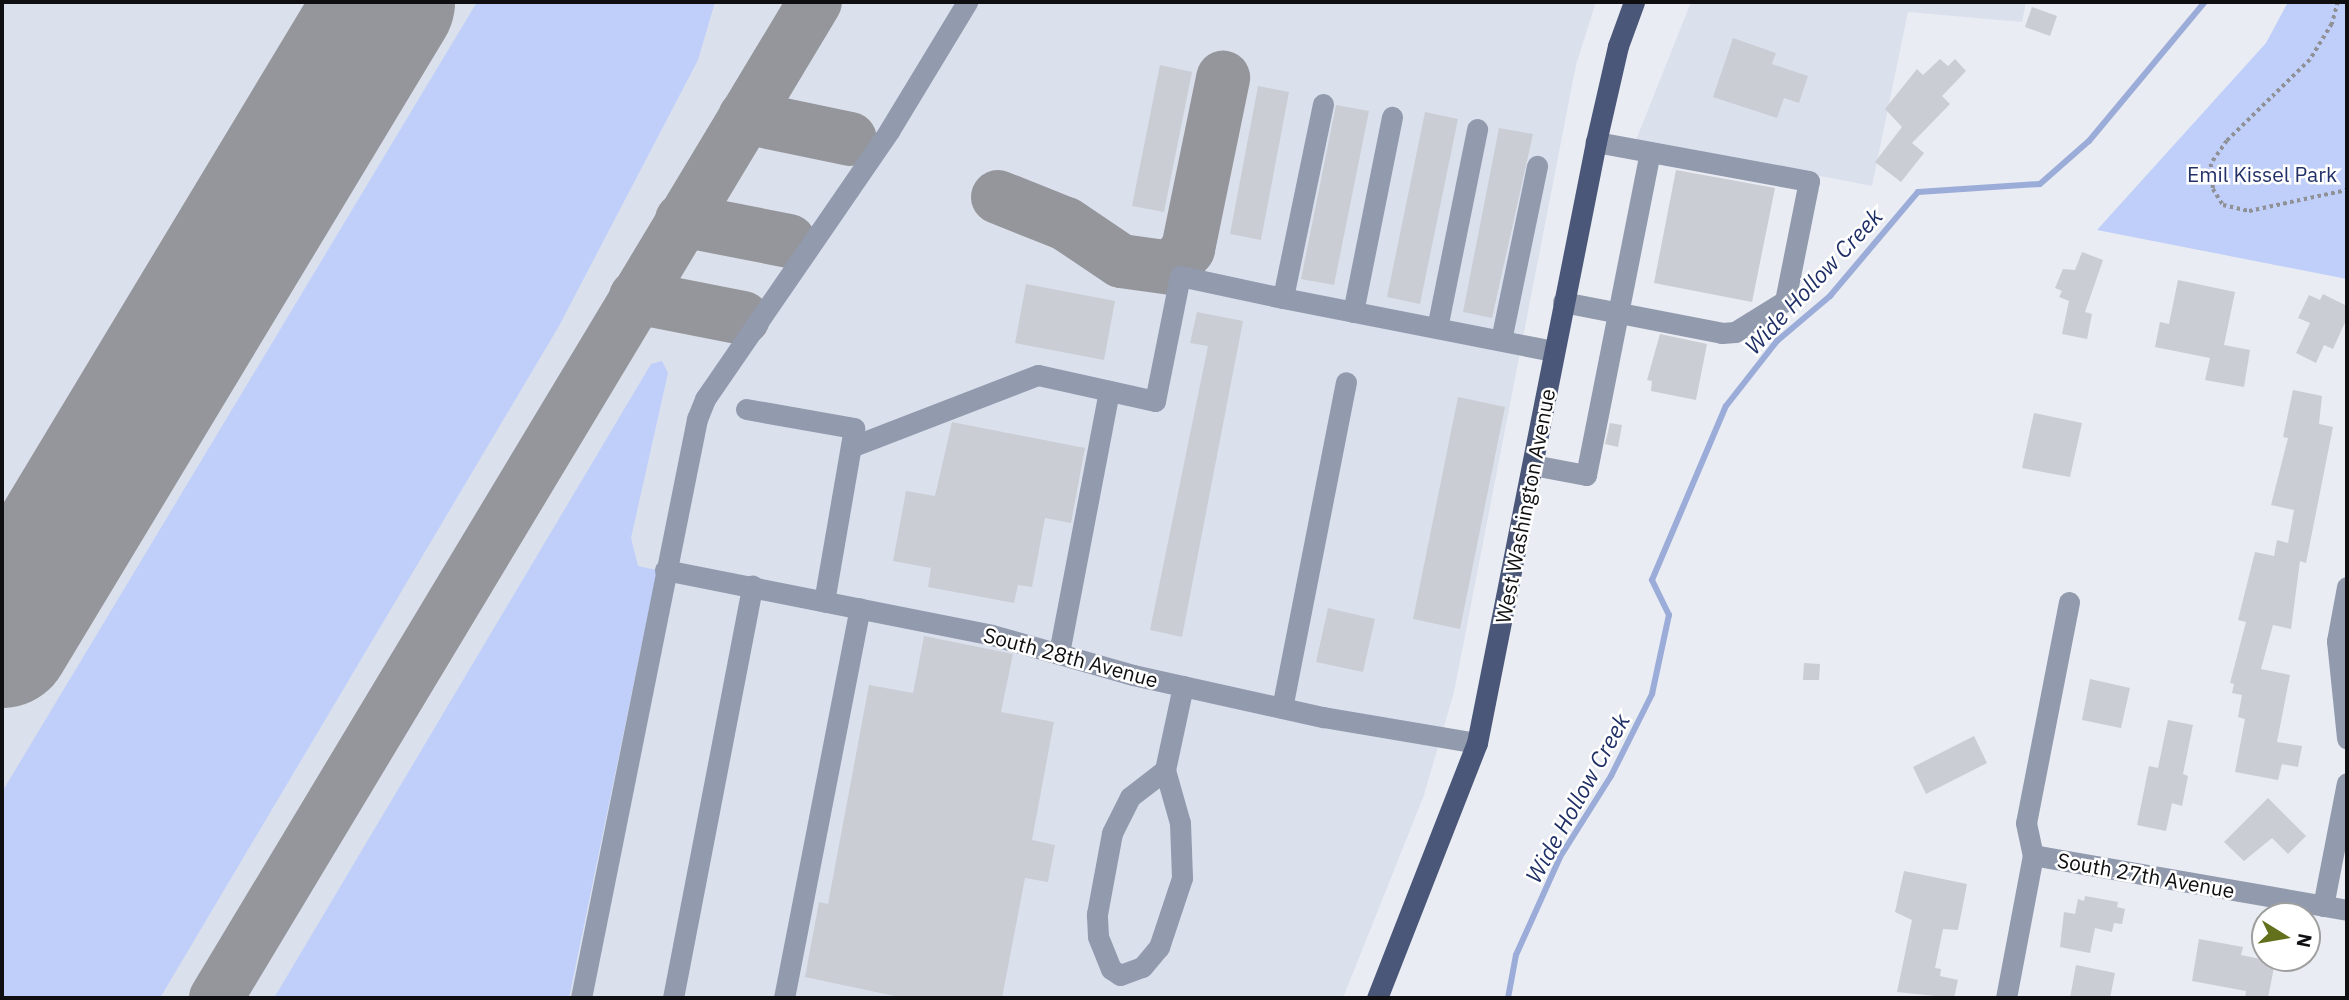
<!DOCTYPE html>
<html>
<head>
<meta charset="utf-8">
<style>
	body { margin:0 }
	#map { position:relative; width:2349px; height:1000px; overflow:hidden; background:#e9ecf2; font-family:"IBM Plex Sans",sans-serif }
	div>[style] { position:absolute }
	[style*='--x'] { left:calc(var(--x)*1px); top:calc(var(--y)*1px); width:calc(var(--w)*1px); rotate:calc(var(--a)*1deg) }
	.built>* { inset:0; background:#dbe0ed }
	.green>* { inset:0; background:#bfcffa }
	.stream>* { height:6px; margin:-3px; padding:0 3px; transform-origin:3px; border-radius:3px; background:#9bacd9 }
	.taxiway>* { height:54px; margin:-27px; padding:0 27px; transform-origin:27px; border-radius:27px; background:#95969b }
	.runway>* { height:138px; margin:-69px; padding:0 69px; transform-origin:69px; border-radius:69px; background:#95969b }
	.building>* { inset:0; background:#cacdd3 }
	.path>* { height:3.5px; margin-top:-1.75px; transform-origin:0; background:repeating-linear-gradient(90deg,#8f9196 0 3.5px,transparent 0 7px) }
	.minor>* { height:21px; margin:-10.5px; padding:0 10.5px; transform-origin:10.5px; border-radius:10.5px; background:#929aae }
	.major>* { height:21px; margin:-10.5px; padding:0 10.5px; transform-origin:10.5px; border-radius:10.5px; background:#4a5779 }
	span { translate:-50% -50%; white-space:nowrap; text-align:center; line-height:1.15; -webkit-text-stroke:5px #fff; paint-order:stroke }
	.park-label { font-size:21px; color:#223269 }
	.street-label { font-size:21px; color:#0f0f11 }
	.water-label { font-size:23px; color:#203067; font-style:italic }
	.frame { position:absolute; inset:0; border:4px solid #0f0f11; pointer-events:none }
	.north { position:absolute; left:2251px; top:902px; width:70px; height:70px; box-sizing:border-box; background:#fff; border:2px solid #9f9fa0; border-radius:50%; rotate:101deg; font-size:19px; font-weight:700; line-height:28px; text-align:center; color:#0f0f11 }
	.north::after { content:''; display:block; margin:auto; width:24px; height:32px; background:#63711d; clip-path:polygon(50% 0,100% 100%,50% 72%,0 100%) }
</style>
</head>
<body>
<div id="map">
	<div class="built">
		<i style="clip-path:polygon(2px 2px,1596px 2px,1576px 65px,1454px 692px,1424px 795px,1343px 998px,2px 998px)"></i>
		<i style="clip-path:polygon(1691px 2px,2026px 2px,2022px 22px,1908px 12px,1872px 186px,1636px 140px)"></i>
	</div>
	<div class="green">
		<i style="clip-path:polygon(477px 2px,715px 2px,698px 60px,559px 326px,160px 998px,2px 998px,2px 792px)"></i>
		<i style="clip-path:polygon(2288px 2px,2347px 2px,2347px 279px,2097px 230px,2266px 43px)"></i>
		<i style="clip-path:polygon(662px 361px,668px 373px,631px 538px,638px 566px,657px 570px,569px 998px,274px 998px,651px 364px)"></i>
	</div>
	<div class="stream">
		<i style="--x:1508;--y:998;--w:44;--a:-79.5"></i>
		<i style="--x:1516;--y:955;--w:107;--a:-65.8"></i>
		<i style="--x:1560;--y:857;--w:96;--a:-57.8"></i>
		<i style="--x:1611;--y:776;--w:92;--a:-63.4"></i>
		<i style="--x:1652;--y:694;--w:81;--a:-77.9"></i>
		<i style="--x:1669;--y:615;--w:39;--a:-116"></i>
		<i style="--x:1652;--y:580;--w:189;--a:-67"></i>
		<i style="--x:1726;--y:406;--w:83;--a:-51.9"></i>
		<i style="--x:1777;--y:341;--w:70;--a:-40.3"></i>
		<i style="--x:1830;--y:296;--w:136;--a:-49.8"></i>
		<i style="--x:1918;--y:192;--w:122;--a:-3.8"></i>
		<i style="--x:2040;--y:184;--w:65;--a:-41.3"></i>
		<i style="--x:2089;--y:141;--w:181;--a:-50.2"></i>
	</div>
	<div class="taxiway">
		<i style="--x:745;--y:117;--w:107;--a:11.8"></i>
		<i style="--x:998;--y:197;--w:73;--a:21.7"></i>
		<i style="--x:1066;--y:224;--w:66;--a:33.9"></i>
		<i style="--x:1121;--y:261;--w:51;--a:7.8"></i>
		<i style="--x:1172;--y:268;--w:25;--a:-50"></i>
		<i style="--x:1188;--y:249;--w:175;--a:-78.4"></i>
		<i style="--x:682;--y:220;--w:109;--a:11.1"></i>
		<i style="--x:636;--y:297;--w:109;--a:11.1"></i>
		<i style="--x:216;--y:998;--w:1162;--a:-58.98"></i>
	</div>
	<div class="runway">
		<i style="--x:2;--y:639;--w:744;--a:-58.92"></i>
	</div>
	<div class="building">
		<i style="clip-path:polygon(2032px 7px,2057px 16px,2050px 36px,2025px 27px)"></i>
		<i style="clip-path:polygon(1733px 38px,1776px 53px,1772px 64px,1808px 76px,1799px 103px,1784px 98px,1777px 118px,1713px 97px)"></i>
		<i style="clip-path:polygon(1940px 59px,1948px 66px,1955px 59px,1966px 71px,1942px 96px,1950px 104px,1912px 143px,1924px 153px,1901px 182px,1875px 162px,1902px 127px,1885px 109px,1917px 69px,1923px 75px)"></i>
		<i style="clip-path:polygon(1160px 65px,1192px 72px,1164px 212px,1132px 206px)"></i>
		<i style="clip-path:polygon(1258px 86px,1289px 92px,1261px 240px,1230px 234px)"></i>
		<i style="clip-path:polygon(1336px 105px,1369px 111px,1334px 285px,1301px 279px)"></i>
		<i style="clip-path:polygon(1425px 112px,1458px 119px,1420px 304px,1387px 297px)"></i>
		<i style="clip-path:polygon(1499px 128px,1533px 134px,1492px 318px,1463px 312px)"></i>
		<i style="clip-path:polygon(1676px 170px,1775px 188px,1752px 302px,1654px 283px)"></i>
		<i style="clip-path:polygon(2082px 252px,2103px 260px,2085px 312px,2092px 314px,2087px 339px,2062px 334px,2069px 301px,2059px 297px,2062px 291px,2055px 288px,2063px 269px,2075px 270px)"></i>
		<i style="clip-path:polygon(2178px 280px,2235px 292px,2224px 345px,2250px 350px,2244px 387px,2205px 380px,2210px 358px,2155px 347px,2160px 322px,2169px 324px)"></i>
		<i style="clip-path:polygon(1026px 284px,1115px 301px,1104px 360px,1015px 343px)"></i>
		<i style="clip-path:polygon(2323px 294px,2347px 306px,2347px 318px,2333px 349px,2324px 345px,2316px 363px,2296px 353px,2310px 323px,2298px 318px,2309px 295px,2320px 300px)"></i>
		<i style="clip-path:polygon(1197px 312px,1243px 321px,1182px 637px,1150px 630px,1208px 346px,1190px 343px)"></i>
		<i style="clip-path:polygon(1660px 334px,1707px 344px,1696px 400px,1651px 391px,1652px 381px,1647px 380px)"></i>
		<i style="clip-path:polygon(2293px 390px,2322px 396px,2319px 424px,2333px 427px,2306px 563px,2300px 561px,2291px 629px,2273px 625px,2261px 669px,2290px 675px,2277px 742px,2302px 746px,2298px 767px,2282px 764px,2278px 780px,2235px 772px,2245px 719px,2238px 717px,2242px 695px,2232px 693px,2234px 684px,2230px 683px,2246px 622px,2238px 620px,2255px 552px,2274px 556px,2277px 540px,2288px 543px,2294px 510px,2271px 505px,2288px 438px,2283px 437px)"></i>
		<i style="clip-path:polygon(1458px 397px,1505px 407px,1460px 629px,1413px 619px)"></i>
		<i style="clip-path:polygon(2034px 413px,2082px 423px,2070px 477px,2022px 468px)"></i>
		<i style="clip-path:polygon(952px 422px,1085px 448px,1071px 523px,1045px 518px,1032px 587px,1018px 585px,1014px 603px,928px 587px,931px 568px,893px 561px,906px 491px,935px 496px)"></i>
		<i style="clip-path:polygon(1610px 423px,1622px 425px,1618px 447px,1605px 444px)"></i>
		<i style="clip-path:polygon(1328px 608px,1375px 619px,1363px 672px,1316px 662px)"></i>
		<i style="clip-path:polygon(924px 636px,1013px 654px,1001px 712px,1054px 722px,1032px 840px,1055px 845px,1048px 882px,1025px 878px,1002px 998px,904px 998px,805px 977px,819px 902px,828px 904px,869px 685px,913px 693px)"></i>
		<i style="clip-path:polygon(1804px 663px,1820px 664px,1819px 680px,1803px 680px)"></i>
		<i style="clip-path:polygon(2090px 679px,2130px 688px,2121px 728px,2082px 720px)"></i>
		<i style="clip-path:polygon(2168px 720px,2193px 725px,2183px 774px,2188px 776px,2182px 806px,2172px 803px,2166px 831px,2137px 825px,2149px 766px,2158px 768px)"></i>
		<i style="clip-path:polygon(1974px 736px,1987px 763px,1926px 794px,1913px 767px)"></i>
		<i style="clip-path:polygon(2268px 798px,2306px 836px,2288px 854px,2272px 838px,2244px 861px,2224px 842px)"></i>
		<i style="clip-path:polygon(1904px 871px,1967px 884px,1958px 930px,1943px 929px,1935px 968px,1941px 969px,1940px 976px,1958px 980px,1954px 998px,1897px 992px,1912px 920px,1895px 912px)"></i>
		<i style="clip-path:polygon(2085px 896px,2118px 902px,2117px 907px,2125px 909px,2122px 924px,2114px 923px,2112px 932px,2095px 928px,2090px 953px,2060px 947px,2064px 912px,2075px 914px,2078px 899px,2084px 901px)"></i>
		<i style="clip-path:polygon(2199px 939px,2243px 947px,2241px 955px,2275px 962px,2268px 998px,2245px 998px,2246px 991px,2192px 981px)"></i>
		<i style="clip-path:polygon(2076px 965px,2115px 973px,2110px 998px,2070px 998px)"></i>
	</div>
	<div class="path">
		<i style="--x:2338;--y:2;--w:23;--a:105"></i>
		<i style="--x:2332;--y:24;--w:42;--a:121.4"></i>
		<i style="--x:2310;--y:60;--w:116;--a:135.7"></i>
		<i style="--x:2227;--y:141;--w:28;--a:125"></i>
		<i style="--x:2211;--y:164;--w:25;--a:85"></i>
		<i style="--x:2213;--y:189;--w:19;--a:58"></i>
		<i style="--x:2223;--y:205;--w:27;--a:13"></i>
		<i style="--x:2249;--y:211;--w:100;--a:-12.1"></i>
	</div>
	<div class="minor">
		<i style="--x:1323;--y:104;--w:198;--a:101.7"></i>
		<i style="--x:1283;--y:298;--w:276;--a:11.1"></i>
		<i style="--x:1563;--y:302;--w:162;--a:11"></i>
		<i style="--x:1722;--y:333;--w:13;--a:-4"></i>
		<i style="--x:1735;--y:332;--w:59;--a:-31.8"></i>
		<i style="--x:1785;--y:301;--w:122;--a:-78.7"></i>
		<i style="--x:1809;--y:181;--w:217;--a:-169.6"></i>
		<i style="--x:1353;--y:312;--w:199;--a:-78.7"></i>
		<i style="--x:1437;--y:328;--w:203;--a:-78.6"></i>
		<i style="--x:1501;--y:340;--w:178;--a:-78.3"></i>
		<i style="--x:746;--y:409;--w:110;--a:10"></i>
		<i style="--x:854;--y:428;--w:176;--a:99.8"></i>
		<i style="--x:851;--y:447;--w:200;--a:-21.1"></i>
		<i style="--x:1038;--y:375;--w:120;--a:12.5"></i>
		<i style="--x:1155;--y:401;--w:127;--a:-78.7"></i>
		<i style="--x:1180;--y:276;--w:105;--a:12.1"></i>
		<i style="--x:1533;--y:465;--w:54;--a:10.7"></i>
		<i style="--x:1586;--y:475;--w:329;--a:-78.8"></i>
		<i style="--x:665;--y:570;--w:333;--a:11.2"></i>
		<i style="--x:992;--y:635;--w:147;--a:15.8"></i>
		<i style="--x:1133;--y:675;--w:195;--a:12.5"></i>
		<i style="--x:1323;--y:717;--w:156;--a:9.6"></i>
		<i style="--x:2347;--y:587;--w:55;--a:100.5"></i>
		<i style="--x:2337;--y:641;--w:98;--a:84.1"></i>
		<i style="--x:2069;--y:602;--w:225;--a:101"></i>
		<i style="--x:2026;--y:823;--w:33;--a:78"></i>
		<i style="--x:2033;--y:855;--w:319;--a:9.9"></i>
		<i style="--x:1059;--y:653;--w:267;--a:-79.2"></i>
		<i style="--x:1282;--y:708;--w:332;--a:-78.9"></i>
		<i style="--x:1165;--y:770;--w:55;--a:74.2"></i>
		<i style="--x:1180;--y:823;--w:55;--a:87.9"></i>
		<i style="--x:1182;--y:878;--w:73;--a:108.4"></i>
		<i style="--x:1159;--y:947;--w:26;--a:130"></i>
		<i style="--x:1142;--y:967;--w:23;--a:160"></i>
		<i style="--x:1120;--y:975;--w:11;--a:-146"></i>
		<i style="--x:1111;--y:969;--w:35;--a:-112"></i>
		<i style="--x:1098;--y:936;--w:22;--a:-93"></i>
		<i style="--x:1097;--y:914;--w:82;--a:-79.5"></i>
		<i style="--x:1112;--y:833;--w:40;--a:-63.4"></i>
		<i style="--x:1130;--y:797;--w:44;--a:-37.6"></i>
		<i style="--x:1165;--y:770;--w:86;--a:-77.9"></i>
		<i style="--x:2323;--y:906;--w:125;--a:-79"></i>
		<i style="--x:581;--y:998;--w:591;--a:-78.67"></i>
		<i style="--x:697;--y:419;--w:22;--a:-68"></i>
		<i style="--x:705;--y:399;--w:325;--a:-55.5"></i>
		<i style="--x:889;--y:131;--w:151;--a:-58.8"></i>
		<i style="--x:673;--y:998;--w:420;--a:-79.1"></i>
		<i style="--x:784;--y:998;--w:397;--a:-79"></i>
		<i style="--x:2006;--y:998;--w:146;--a:-79.3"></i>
	</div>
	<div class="major">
		<i style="--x:1377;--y:998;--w:274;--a:-68.6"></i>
		<i style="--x:1477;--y:743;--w:613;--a:-78.8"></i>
		<i style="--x:1596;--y:142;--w:98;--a:-77.1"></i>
		<i style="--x:1618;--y:46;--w:47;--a:-70"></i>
	</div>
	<div class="park-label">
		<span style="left:2262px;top:174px">Emil Kissel Park</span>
	</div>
	<div class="street-label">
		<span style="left:1525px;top:506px;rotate:-79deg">West Washington Avenue</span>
		<span style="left:1071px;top:657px;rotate:15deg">South 28th Avenue</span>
		<span style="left:2146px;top:875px;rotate:10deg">South 27th Avenue</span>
	</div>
	<div class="water-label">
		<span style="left:1813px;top:281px;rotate:-47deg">Wide Hollow Creek</span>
		<span style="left:1577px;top:798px;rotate:-61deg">Wide Hollow Creek</span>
	</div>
	<div class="frame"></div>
	<div class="north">N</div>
</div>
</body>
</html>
